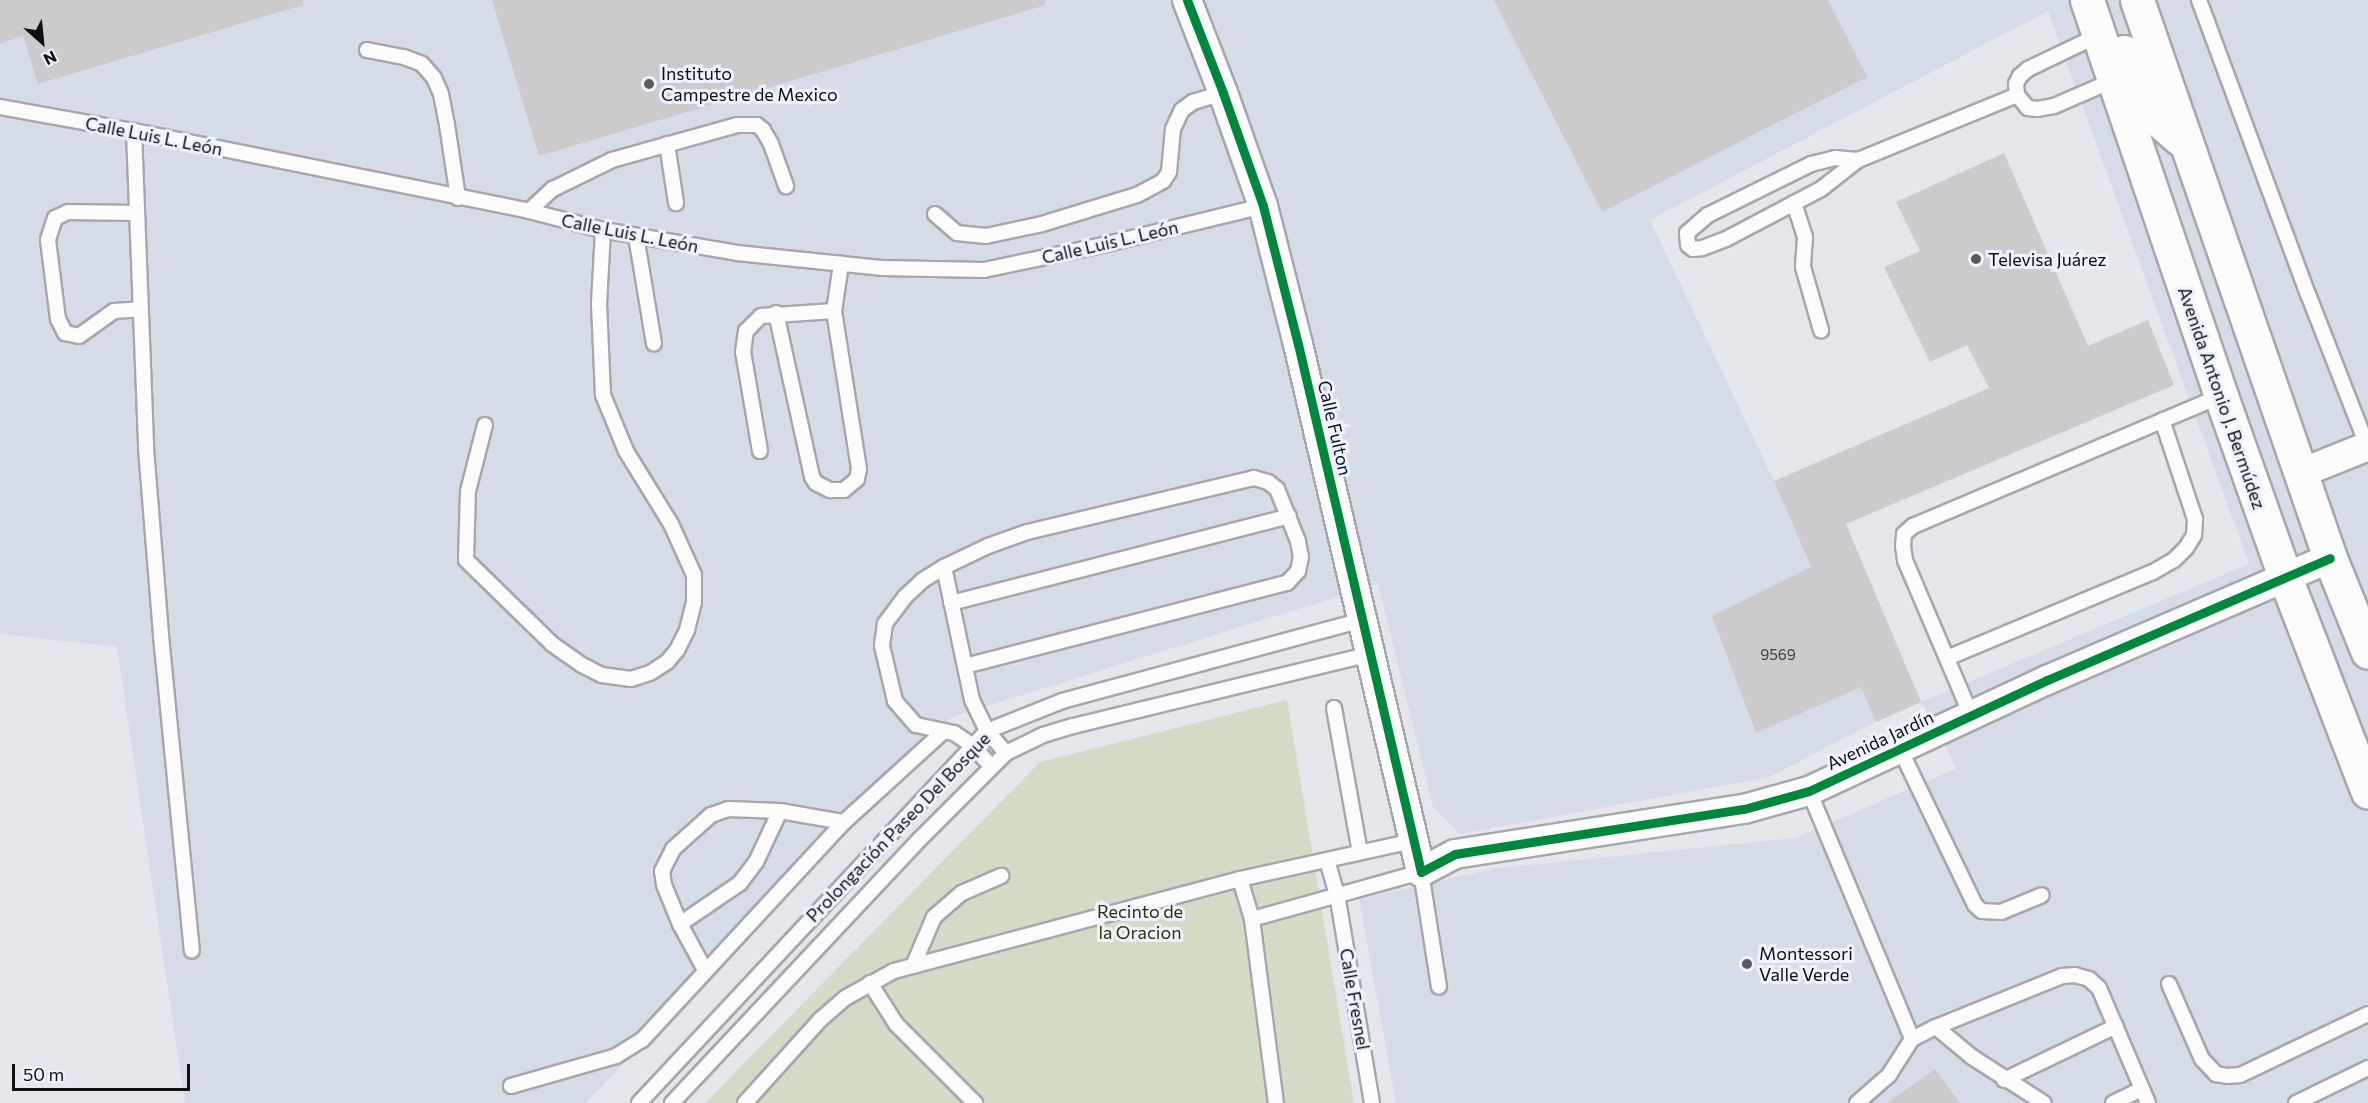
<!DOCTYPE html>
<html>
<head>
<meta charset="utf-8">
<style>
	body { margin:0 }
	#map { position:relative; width:2368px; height:1103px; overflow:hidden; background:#e4e6ec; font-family:Commissioner,sans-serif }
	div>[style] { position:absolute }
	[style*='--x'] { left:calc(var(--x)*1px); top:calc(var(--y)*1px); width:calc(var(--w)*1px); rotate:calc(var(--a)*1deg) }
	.built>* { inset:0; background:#d6dbe8 }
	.green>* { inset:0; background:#d2dbc6 }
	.building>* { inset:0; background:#cccacd }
	.roads { filter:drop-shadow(2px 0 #a6a7ac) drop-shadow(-2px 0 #a6a7ac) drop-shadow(0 2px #a6a7ac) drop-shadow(0 -2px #a6a7ac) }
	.lane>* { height:14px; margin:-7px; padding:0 7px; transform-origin:7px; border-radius:7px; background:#fbfbfc }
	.street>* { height:28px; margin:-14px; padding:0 14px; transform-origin:14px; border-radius:14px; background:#fbfbfc }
	.primary>* { height:33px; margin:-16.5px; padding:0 16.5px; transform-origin:16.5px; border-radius:16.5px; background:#fbfbfc }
	.cycleway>* { height:9px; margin:-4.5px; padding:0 4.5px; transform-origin:4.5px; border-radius:4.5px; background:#00873e }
	.dots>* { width:16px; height:16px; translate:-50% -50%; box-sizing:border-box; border:3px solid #edf2fe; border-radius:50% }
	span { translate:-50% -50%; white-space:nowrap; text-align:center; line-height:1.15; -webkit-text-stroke:6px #edf2fe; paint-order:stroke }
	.number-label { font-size:15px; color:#3e3e42 }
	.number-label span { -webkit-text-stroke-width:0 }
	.poi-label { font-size:18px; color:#0e1013 }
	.left { translate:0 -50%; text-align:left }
	.street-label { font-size:18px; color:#0e1013 }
	.park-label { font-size:18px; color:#2a3500 }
	.north { position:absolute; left:12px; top:12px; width:60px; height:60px; -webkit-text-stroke:4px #edf2fe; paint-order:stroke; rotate:153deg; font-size:16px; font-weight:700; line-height:24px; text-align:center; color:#0e1013 }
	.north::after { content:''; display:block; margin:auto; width:21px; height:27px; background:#0e1013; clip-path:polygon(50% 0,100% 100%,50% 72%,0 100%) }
	.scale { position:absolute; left:12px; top:1064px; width:178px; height:27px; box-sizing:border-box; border:3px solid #0e1013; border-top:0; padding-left:8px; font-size:18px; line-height:21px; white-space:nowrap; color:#0e1013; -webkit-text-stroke:4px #edf2fe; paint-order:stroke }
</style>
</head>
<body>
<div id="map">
	<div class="built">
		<i style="clip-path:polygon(0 0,2368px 0,2368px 1103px,1396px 1103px,1359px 899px,1498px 868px,1796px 838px,1957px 768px,1921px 702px,2249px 564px,2048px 11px,1650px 220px,1774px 481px,1876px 722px,1769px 777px,1460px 834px,1433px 807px,1378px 584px,952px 717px,586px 1103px,185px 1103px,117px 647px,0 634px)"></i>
	</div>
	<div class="green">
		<i style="clip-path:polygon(1287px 700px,1354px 1103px,705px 1103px,1040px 762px)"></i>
	</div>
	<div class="building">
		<i style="clip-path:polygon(0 0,302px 0,303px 5px,38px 84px,23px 36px,0 44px)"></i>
		<i style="clip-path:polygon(492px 0,1045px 0,1046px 5px,539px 156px)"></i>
		<i style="clip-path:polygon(1494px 0,1828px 0,1867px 77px,1602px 212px)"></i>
		<i style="clip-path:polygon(2004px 153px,2088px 346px,2148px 320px,2174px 385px,1846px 524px,1921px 702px,1876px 722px,1861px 687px,1756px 733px,1712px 616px,1811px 567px,1774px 481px,1989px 388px,1967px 345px,1930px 362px,1884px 267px,1920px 251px,1896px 202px)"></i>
		<i style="clip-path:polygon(1935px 1069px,1960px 1103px,1887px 1103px)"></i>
	</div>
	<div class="roads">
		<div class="lane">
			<i style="--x:2199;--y:0;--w:314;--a:69.7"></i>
			<i style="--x:2308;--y:294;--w:165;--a:68.7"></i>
			<i style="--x:2099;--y:35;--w:79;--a:154.4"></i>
			<i style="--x:2028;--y:69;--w:11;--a:139"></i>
			<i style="--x:2020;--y:76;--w:9;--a:117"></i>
			<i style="--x:2016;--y:84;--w:11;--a:85"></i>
			<i style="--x:2017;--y:95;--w:17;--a:50"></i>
			<i style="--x:2028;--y:108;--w:9;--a:6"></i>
			<i style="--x:2037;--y:109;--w:17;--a:-10"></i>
			<i style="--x:2054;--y:106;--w:65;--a:-23.4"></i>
			<i style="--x:367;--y:50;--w:38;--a:11"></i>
			<i style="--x:404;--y:57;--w:19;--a:21"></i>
			<i style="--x:422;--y:64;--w:18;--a:49"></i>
			<i style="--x:434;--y:78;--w:17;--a:66"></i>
			<i style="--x:441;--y:94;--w:32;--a:79"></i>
			<i style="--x:447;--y:125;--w:74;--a:81.4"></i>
			<i style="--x:0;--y:107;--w:136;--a:10.2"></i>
			<i style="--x:134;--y:131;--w:403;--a:11.4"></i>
			<i style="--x:529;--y:211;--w:76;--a:14.4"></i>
			<i style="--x:603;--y:230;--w:136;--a:9.7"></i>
			<i style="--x:737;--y:253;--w:147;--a:5.9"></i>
			<i style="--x:883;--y:268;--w:101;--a:1.1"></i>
			<i style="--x:984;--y:270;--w:126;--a:-11.9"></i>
			<i style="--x:1107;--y:244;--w:161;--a:-13.7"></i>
			<i style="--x:134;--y:131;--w:317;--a:87.8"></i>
			<i style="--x:146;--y:448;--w:189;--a:85.4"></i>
			<i style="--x:161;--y:636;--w:316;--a:84.4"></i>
			<i style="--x:667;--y:144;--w:60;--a:81.3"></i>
			<i style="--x:1858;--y:160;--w:47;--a:141.9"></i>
			<i style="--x:1821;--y:189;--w:107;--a:152.2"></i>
			<i style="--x:1726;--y:239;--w:26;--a:159"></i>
			<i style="--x:1702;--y:248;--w:9;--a:174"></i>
			<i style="--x:1693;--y:249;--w:6;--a:-141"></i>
			<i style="--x:1688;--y:245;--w:12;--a:-95"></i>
			<i style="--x:1687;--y:233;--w:28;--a:-41"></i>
			<i style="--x:1708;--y:215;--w:115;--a:-26.3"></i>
			<i style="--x:1811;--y:164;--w:25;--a:-14"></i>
			<i style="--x:1835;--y:158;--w:23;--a:5"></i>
			<i style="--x:1858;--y:160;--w:172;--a:-22.2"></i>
			<i style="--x:1794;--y:203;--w:36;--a:72"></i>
			<i style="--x:1805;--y:237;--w:30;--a:94"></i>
			<i style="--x:1803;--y:267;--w:66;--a:74.1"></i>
			<i style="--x:529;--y:211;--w:33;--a:-43"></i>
			<i style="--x:553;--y:189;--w:66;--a:-26.2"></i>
			<i style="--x:612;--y:160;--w:130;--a:-15.6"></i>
			<i style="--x:737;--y:125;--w:20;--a:0"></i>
			<i style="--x:757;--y:125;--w:8;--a:40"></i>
			<i style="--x:763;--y:130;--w:16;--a:60"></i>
			<i style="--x:771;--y:144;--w:45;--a:70.3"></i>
			<i style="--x:137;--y:213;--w:69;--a:-179.2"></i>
			<i style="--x:68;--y:212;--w:14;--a:155"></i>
			<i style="--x:55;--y:218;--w:23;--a:108"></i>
			<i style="--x:48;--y:240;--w:80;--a:82.8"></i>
			<i style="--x:58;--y:319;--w:16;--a:63"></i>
			<i style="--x:65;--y:333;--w:14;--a:12"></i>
			<i style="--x:79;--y:336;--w:43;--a:-35.5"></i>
			<i style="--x:114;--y:311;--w:26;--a:-4"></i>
			<i style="--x:935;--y:214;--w:29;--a:41"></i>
			<i style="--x:957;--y:233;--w:29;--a:6"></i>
			<i style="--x:986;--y:236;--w:57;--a:-12.1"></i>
			<i style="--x:1042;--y:224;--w:99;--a:-17"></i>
			<i style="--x:1137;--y:195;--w:30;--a:-28"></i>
			<i style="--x:1163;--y:181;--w:11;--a:-56"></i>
			<i style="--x:1169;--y:172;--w:43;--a:-84.7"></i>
			<i style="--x:1173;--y:129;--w:21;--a:-65"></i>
			<i style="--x:1182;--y:110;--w:14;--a:-36"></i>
			<i style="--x:1193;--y:102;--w:31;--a:-17"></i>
			<i style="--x:636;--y:236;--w:109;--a:80.5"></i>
			<i style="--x:776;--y:313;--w:168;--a:77.6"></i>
			<i style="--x:812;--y:477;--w:7;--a:56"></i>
			<i style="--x:816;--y:483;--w:16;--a:27"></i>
			<i style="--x:830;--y:490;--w:14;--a:0"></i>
			<i style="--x:844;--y:490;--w:17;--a:-40"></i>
			<i style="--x:857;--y:479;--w:10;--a:-79"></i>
			<i style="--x:859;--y:469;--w:160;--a:-99"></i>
			<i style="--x:834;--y:311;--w:48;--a:-81.5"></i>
			<i style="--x:485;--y:425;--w:68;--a:104.4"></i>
			<i style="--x:468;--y:491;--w:69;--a:91.7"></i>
			<i style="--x:466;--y:560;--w:120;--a:44.3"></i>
			<i style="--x:552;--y:644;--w:37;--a:35"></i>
			<i style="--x:582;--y:665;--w:22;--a:27"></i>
			<i style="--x:602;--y:675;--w:29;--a:8"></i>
			<i style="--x:631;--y:679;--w:20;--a:-18"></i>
			<i style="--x:650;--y:673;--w:20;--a:-33"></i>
			<i style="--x:667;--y:662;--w:16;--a:-50"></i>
			<i style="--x:677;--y:650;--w:22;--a:-63"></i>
			<i style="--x:687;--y:630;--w:29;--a:-76"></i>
			<i style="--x:694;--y:602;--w:27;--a:-90"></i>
			<i style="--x:694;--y:575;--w:56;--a:-114.3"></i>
			<i style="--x:671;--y:524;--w:86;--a:-121.7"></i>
			<i style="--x:626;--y:451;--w:61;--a:-112.3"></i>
			<i style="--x:603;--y:395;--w:91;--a:-92.5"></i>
			<i style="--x:599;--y:304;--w:74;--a:-86.9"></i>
			<i style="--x:760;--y:451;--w:100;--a:-99.7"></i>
			<i style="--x:743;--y:352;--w:21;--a:-82"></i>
			<i style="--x:746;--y:331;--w:21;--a:-45"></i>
			<i style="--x:761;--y:316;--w:73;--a:-3.9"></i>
			<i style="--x:944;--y:567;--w:136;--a:78.1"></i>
			<i style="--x:972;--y:700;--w:34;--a:64"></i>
			<i style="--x:987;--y:731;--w:29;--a:49"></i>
			<i style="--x:951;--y:603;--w:349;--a:-14.4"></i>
			<i style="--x:1947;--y:658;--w:223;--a:-22.7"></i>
			<i style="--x:2153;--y:572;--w:24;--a:-30"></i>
			<i style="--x:2174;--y:560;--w:17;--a:-45"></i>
			<i style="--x:2186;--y:548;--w:15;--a:-58"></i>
			<i style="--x:2194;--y:535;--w:16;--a:-86"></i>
			<i style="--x:2195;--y:519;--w:104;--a:-108.4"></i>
			<i style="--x:965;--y:666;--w:333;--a:-14.5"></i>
			<i style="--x:1287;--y:583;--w:16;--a:-47"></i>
			<i style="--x:1298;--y:571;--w:14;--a:-78"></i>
			<i style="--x:1301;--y:557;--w:16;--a:-101"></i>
			<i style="--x:1298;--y:541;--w:56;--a:-112"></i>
			<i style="--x:1277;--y:489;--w:11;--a:-142"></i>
			<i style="--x:1268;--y:482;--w:15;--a:-164"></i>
			<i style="--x:1254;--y:478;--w:233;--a:166.6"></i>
			<i style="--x:1027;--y:532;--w:41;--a:160.3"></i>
			<i style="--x:988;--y:546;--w:49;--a:154.5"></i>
			<i style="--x:944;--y:567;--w:26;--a:148"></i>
			<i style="--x:922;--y:581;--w:23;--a:137"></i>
			<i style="--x:905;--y:597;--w:34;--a:127"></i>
			<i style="--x:885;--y:624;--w:22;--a:98"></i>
			<i style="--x:882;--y:646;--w:57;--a:76.7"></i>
			<i style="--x:895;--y:701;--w:32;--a:49"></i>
			<i style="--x:916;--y:725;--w:39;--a:12"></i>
			<i style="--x:954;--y:733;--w:22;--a:34"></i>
			<i style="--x:972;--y:745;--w:28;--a:48"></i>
			<i style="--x:1334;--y:708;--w:146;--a:79.8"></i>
			<i style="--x:1971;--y:715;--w:168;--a:-113.1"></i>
			<i style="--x:1905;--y:560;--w:14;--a:-98"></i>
			<i style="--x:1903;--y:546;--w:12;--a:-85"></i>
			<i style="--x:1904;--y:534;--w:12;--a:-42"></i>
			<i style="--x:1913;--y:526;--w:334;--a:-22.9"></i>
			<i style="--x:1900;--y:749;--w:173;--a:64.3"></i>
			<i style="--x:1975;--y:905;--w:9;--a:41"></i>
			<i style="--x:1982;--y:911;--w:19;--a:3"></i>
			<i style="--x:2001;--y:912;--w:44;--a:-22.5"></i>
			<i style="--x:1809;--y:791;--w:269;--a:67.4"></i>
			<i style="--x:1327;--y:860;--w:35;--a:74"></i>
			<i style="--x:1337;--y:894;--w:212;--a:80.5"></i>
			<i style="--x:1240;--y:879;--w:42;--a:73.3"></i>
			<i style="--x:1252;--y:919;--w:186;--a:82.6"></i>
			<i style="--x:1252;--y:919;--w:175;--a:-15.5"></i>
			<i style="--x:1421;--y:872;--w:116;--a:81.1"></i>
			<i style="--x:680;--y:924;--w:73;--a:-34.3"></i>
			<i style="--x:740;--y:883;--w:26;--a:-53"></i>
			<i style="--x:756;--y:862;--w:56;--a:-64.8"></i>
			<i style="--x:913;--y:966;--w:53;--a:-66.8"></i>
			<i style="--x:934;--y:917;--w:37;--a:-41"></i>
			<i style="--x:962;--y:893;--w:43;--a:-23.6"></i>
			<i style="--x:705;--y:970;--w:52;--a:-118.5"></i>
			<i style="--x:680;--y:924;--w:42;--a:-112.3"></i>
			<i style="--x:664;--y:885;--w:14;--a:-98"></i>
			<i style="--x:662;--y:871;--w:25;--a:-63"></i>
			<i style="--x:673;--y:849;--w:51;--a:-41.8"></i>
			<i style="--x:711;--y:815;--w:18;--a:-19"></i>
			<i style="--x:728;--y:809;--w:52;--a:2.2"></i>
			<i style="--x:780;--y:811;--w:65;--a:9.8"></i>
			<i style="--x:870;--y:983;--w:49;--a:57.6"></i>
			<i style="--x:896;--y:1024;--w:112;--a:45"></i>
			<i style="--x:2169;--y:984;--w:82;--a:66.3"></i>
			<i style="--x:2202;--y:1059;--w:21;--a:47"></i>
			<i style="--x:2216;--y:1074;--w:11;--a:10"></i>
			<i style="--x:2227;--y:1076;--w:13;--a:-4"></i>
			<i style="--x:2240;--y:1075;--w:19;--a:-25"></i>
			<i style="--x:2257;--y:1067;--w:123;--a:-25.5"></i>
			<i style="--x:1936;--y:1027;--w:136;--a:-22"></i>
			<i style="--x:2062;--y:976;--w:13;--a:-4"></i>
			<i style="--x:2075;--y:975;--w:15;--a:16"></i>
			<i style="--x:2089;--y:979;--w:13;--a:42"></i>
			<i style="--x:2099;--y:988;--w:125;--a:66.9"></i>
			<i style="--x:2004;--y:1080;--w:124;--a:-25.7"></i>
			<i style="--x:511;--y:1086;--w:109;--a:-15.9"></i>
			<i style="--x:616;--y:1056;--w:31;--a:-32"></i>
			<i style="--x:642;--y:1040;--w:297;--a:-47.2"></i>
			<i style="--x:844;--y:822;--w:135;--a:-42.3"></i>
			<i style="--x:639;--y:1103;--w:509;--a:-46.91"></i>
			<i style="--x:987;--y:731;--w:81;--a:-21.8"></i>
			<i style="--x:1062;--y:701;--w:312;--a:-15.1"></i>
			<i style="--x:672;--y:1103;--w:362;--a:-46.8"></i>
			<i style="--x:920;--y:839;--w:122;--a:-45"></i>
			<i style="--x:1006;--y:753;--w:41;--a:-25.9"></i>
			<i style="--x:1043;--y:735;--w:31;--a:-17"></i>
			<i style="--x:1073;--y:726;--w:306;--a:-13.6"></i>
			<i style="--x:745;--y:1103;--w:113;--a:-47.9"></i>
			<i style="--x:821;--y:1019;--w:32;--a:-41"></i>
			<i style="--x:845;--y:998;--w:56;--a:-28.9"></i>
			<i style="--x:894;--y:971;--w:358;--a:-14.9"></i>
			<i style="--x:1240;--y:879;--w:177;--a:-12.4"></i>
			<i style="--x:1857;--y:1103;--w:43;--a:-41.2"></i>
			<i style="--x:1889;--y:1075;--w:43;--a:-57.4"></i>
			<i style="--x:1912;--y:1039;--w:27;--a:-27"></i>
			<i style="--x:1936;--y:1027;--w:47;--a:39.8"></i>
			<i style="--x:1972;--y:1057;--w:85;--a:32.6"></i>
			<i style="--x:2113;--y:1103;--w:32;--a:-26"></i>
			<i style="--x:2296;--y:1103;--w:80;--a:-25.9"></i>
		</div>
		<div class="street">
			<i style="--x:1187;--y:0;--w:100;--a:68.8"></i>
			<i style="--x:1223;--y:93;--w:120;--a:70.5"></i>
			<i style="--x:1263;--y:206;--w:142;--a:75.8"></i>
			<i style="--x:1298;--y:344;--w:542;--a:76.89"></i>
			<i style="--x:1421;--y:872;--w:38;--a:-28"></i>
			<i style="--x:1455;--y:854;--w:292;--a:-8.9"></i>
			<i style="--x:1744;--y:809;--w:67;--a:-15.5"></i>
			<i style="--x:1809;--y:791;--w:263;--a:-25"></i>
			<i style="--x:2047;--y:680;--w:308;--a:-23.3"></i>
			<i style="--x:2301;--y:473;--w:72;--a:-21.9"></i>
		</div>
		<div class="primary">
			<i style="--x:2087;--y:0;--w:418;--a:71.3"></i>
			<i style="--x:2221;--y:396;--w:192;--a:70.5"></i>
			<i style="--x:2285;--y:577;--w:230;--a:68.9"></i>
			<i style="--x:2137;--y:0;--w:590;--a:70.92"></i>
			<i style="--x:2330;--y:558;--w:101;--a:68"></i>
			<i style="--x:2124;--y:52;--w:72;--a:64.5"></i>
			<i style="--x:2155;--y:117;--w:32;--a:41"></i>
		</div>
	</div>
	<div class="cycleway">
		<i style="--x:1187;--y:0;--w:100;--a:68.8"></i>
		<i style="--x:1223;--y:93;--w:120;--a:70.5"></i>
		<i style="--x:1263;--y:206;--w:142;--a:75.8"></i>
		<i style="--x:1298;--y:344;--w:542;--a:76.89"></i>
		<i style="--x:1421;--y:872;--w:38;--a:-28"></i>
		<i style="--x:1455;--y:854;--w:292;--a:-8.9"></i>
		<i style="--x:1744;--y:809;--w:67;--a:-15.5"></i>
		<i style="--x:1809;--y:791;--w:263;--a:-25"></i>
		<i style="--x:2047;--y:680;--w:308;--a:-23.3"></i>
	</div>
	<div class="dots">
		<i style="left:649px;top:84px;background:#595b5f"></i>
		<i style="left:1976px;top:259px;background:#595b5f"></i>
		<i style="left:1747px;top:964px;background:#595b5f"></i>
	</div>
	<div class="number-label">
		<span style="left:1778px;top:655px">9569</span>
	</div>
	<div class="poi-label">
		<span class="left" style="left:661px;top:84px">Instituto<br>Campestre de Mexico</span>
		<span class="left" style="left:1988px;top:259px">Televisa Juárez</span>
		<span class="left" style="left:1759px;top:964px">Montessori<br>Valle Verde</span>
	</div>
	<div class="street-label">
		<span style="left:154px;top:136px;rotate:11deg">Calle Luis L. León</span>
		<span style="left:630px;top:233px;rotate:11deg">Calle Luis L. León</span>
		<span style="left:1110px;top:242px;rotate:-13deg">Calle Luis L. León</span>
		<span style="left:2222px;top:398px;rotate:71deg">Avenida Antonio J. Bermúdez</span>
		<span style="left:1335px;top:428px;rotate:77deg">Calle Fulton</span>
		<span style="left:1880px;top:740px;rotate:-25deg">Avenida Jardín</span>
		<span style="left:898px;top:827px;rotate:-46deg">Prolongación Paseo Del Bosque</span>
		<span style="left:1355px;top:999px;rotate:80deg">Calle Fresnel</span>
	</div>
	<div class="park-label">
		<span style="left:1140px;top:922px">Recinto de<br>la Oracion</span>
	</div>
	<div class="north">N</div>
	<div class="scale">50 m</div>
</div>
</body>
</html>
